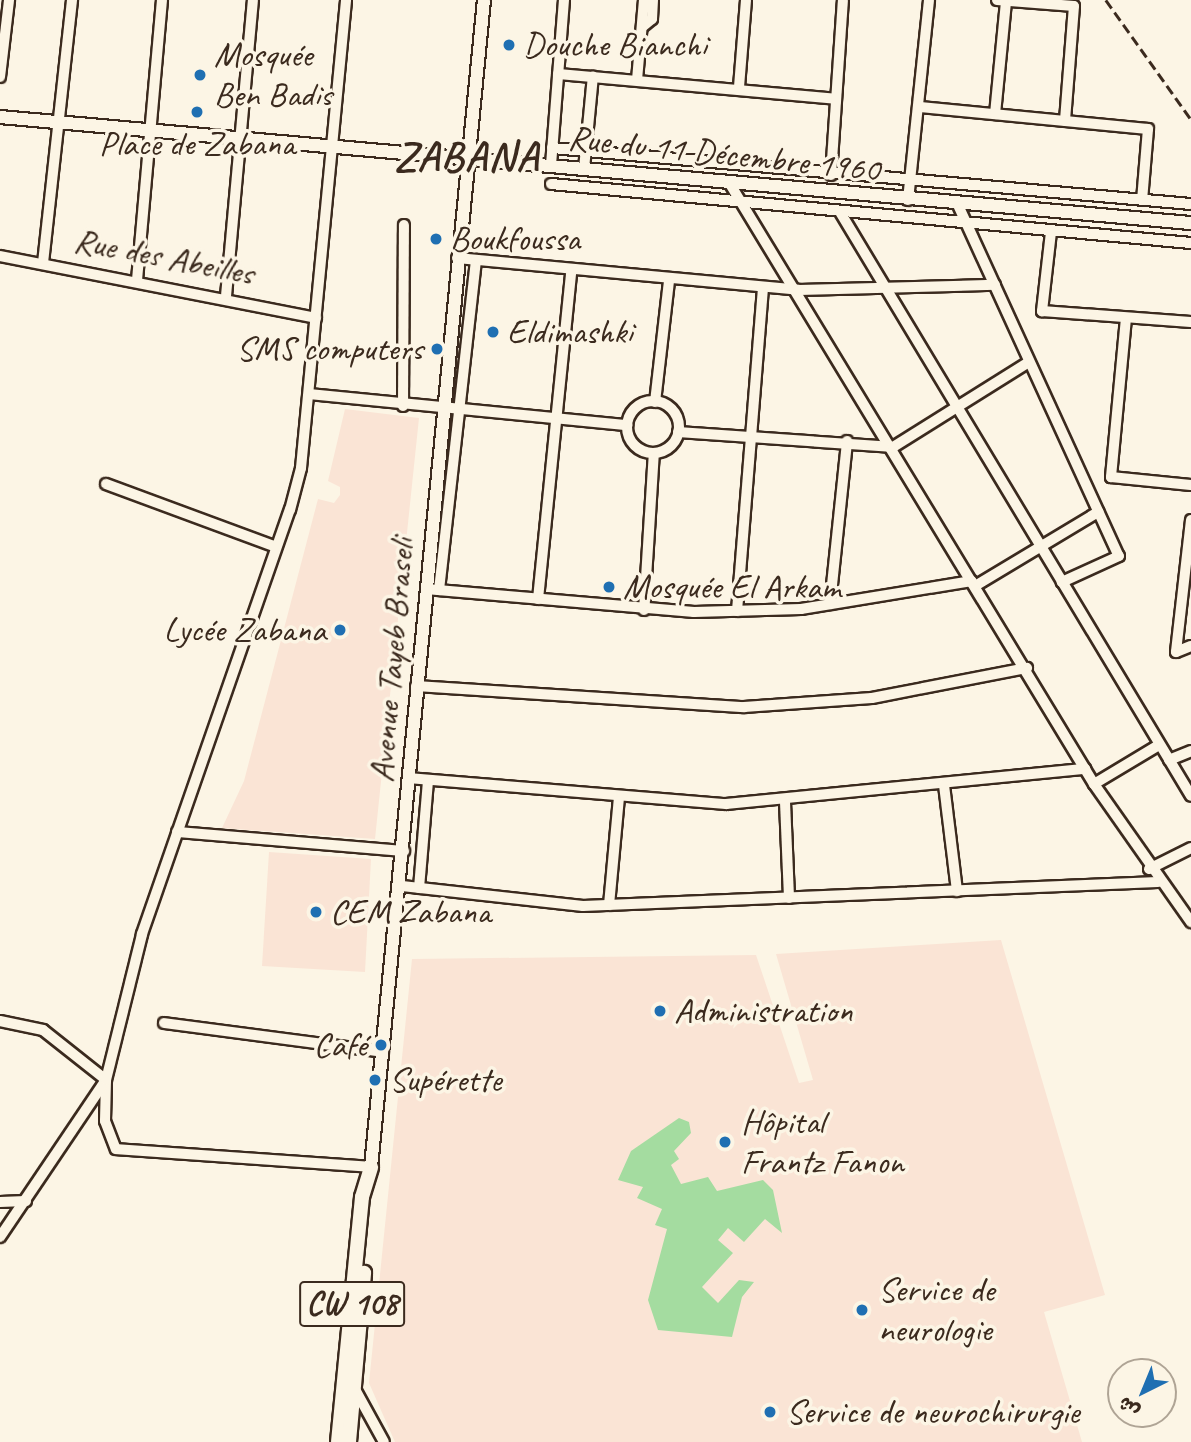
<!DOCTYPE html>
<html>
<head>
<meta charset="utf-8">
<style>
	body { margin:0 }
	#map { position:relative; width:1191px; height:1442px; overflow:hidden; background:#fcf5e5; font-family:Caveat,"Playpen Sans Arabic",sans-serif }
	div>[style] { position:absolute }
	[style*='--x'] { left:calc(var(--x)*1px); top:calc(var(--y)*1px); width:calc(var(--w)*1px); rotate:calc(var(--a)*1deg) }
	.built>* { inset:0; background:#fae4d5 }
	.green>* { inset:0; background:#a4dca0 }
	.roads { filter:drop-shadow(2px 0 #3b2a1e) drop-shadow(-2px 0 #3b2a1e) drop-shadow(0 2px #3b2a1e) drop-shadow(0 -2px #3b2a1e) }
	.minor>* { height:10px; margin:-5px; padding:0 5px; transform-origin:5px; border-radius:5px; background:#fcf5e5 }
	.minor>.ring { margin:-5px; padding:0; box-sizing:content-box; background:none; border:10px solid #fcf5e5; border-radius:50% }
	.major>* { height:12px; margin:-6px; padding:0 6px; transform-origin:6px; border-radius:6px; background:#fcf5e5 }
	.highway>* { height:14px; margin:-7px; padding:0 7px; transform-origin:7px; border-radius:7px; background:#fcf5e5 }
	.rail>* { height:2.5px; margin-top:-1.25px; transform-origin:0; background:repeating-linear-gradient(90deg,#3b2a1e 0 10px,transparent 0 15px) }
	.dots>* { width:19px; height:19px; translate:-50% -50%; box-sizing:border-box; border:4px solid #fcf5e5; border-radius:50% }
	span { translate:-50% -50%; white-space:nowrap; text-align:center; line-height:1.15; -webkit-text-stroke:7px #fcf5e5; paint-order:stroke }
	.shield-label span { padding:2px 5px; background:#fcf5e5; border:2px solid; border-radius:5px; -webkit-text-stroke-width:0 }
	.shield-label { font-size:33px; color:#3b2a1e; font-weight:700 }
	.poi-label { font-size:35px; color:#3b2a1e }
	.left { translate:0 -50%; text-align:left }
	.right { translate:-100% -50%; text-align:right }
	.street-label { font-size:35px; color:#3b2a1e }
	.district-label { font-size:42px; color:#3b2a1e; font-weight:700; letter-spacing:2px }
	.north { position:absolute; left:1107px; top:1358px; width:70px; height:70px; box-sizing:border-box; background:#fcf5e5; border:2px solid #afa495; border-radius:50%; rotate:223deg; font-size:19px; font-weight:700; line-height:28px; text-align:center; color:#3b2a1e }
	.north::after { content:''; display:block; margin:auto; width:24px; height:32px; background:#1f6fb2; clip-path:polygon(50% 0,100% 100%,50% 72%,0 100%) }
</style>
</head>
<body>
<div id="map">
	<div class="built">
		<i style="clip-path:polygon(345px 409px,419px 418px,375px 839px,222px 828px,244px 781px,318px 499px,334px 503px,340px 495px,340px 487px,328px 481px)"></i>
		<i style="clip-path:polygon(269px 852px,371px 859px,365px 972px,262px 966px)"></i>
		<i style="clip-path:polygon(1001px 940px,1105px 1295px,1044px 1312px,1082px 1442px,395px 1442px,369px 1383px,412px 959px,756px 955px,799px 1083px,813px 1080px,776px 954px)"></i>
	</div>
	<div class="green">
		<i style="clip-path:polygon(679px 1118px,689px 1122px,691px 1133px,674px 1151px,679px 1159px,671px 1165px,681px 1184px,708px 1177px,717px 1191px,763px 1180px,773px 1190px,782px 1233px,765px 1219px,744px 1242px,728px 1228px,718px 1240px,733px 1253px,702px 1287px,718px 1303px,739px 1280px,754px 1282px,742px 1297px,732px 1337px,658px 1330px,648px 1300px,667px 1229px,655px 1225px,662px 1209px,637px 1198px,643px 1187px,618px 1180px,631px 1151px)"></i>
	</div>
	<div class="roads">
		<div class="minor">
			<i style="--x:997;--y:0;--w:77;--a:4.5"></i>
			<i style="--x:1074;--y:6;--w:115;--a:94.5"></i>
			<i style="--x:642;--y:27;--w:13;--a:-39"></i>
			<i style="--x:652;--y:19;--w:19;--a:-87"></i>
			<i style="--x:558;--y:74;--w:279;--a:5.1"></i>
			<i style="--x:0;--y:77;--w:78;--a:-83.3"></i>
			<i style="--x:637;--y:80;--w:80;--a:-85"></i>
			<i style="--x:739;--y:87;--w:87;--a:-85.4"></i>
			<i style="--x:920;--y:107;--w:229;--a:5.5"></i>
			<i style="--x:1148;--y:129;--w:71;--a:94.8"></i>
			<i style="--x:995;--y:114;--w:114;--a:-84.4"></i>
			<i style="--x:552;--y:148;--w:641;--a:5.01"></i>
			<i style="--x:551;--y:165;--w:166;--a:-85.5"></i>
			<i style="--x:584;--y:169;--w:93;--a:-84.5"></i>
			<i style="--x:831;--y:175;--w:175;--a:-86.1"></i>
			<i style="--x:551;--y:184;--w:643;--a:5.27"></i>
			<i style="--x:730;--y:184;--w:702;--a:58.76"></i>
			<i style="--x:1094;--y:784;--w:169;--a:54.9"></i>
			<i style="--x:908;--y:200;--w:201;--a:-84"></i>
			<i style="--x:958;--y:205;--w:386;--a:65.4"></i>
			<i style="--x:1119;--y:556;--w:63;--a:155.5"></i>
			<i style="--x:840;--y:212;--w:681;--a:58.99"></i>
			<i style="--x:1051;--y:232;--w:80;--a:96.5"></i>
			<i style="--x:1042;--y:311;--w:149;--a:4.2"></i>
			<i style="--x:0;--y:256;--w:322;--a:11.1"></i>
			<i style="--x:457;--y:258;--w:343;--a:5.3"></i>
			<i style="--x:799;--y:290;--w:196;--a:-1.5"></i>
			<i style="--x:43;--y:263;--w:265;--a:-83.7"></i>
			<i style="--x:137;--y:280;--w:281;--a:-84.9"></i>
			<i style="--x:226;--y:296;--w:297;--a:-84.8"></i>
			<i style="--x:1126;--y:318;--w:160;--a:95.4"></i>
			<i style="--x:1111;--y:477;--w:80;--a:5.7"></i>
			<i style="--x:309;--y:394;--w:320;--a:5.6"></i>
			<i class="ring" style="left:627px;top:401px;width:42px;height:42px"></i>
			<i style="--x:655;--y:402;--w:122;--a:-83.4"></i>
			<i style="--x:403;--y:406;--w:181;--a:-89.7"></i>
			<i style="--x:678;--y:432;--w:216;--a:4"></i>
			<i style="--x:893;--y:447;--w:160;--a:-32"></i>
			<i style="--x:106;--y:484;--w:181;--a:20.3"></i>
			<i style="--x:1191;--y:520;--w:133;--a:96.5"></i>
			<i style="--x:1176;--y:652;--w:16;--a:-22"></i>
			<i style="--x:975;--y:586;--w:144;--a:-31"></i>
			<i style="--x:426;--y:589;--w:269;--a:4.9"></i>
			<i style="--x:694;--y:612;--w:107;--a:-1.6"></i>
			<i style="--x:801;--y:609;--w:173;--a:-9.3"></i>
			<i style="--x:439;--y:590;--w:331;--a:-83.6"></i>
			<i style="--x:538;--y:599;--w:329;--a:-84.2"></i>
			<i style="--x:830;--y:604;--w:164;--a:-84"></i>
			<i style="--x:644;--y:610;--w:157;--a:-86.4"></i>
			<i style="--x:737;--y:611;--w:324;--a:-85.4"></i>
			<i style="--x:416;--y:686;--w:329;--a:3.7"></i>
			<i style="--x:744;--y:707;--w:128;--a:-4"></i>
			<i style="--x:872;--y:698;--w:158;--a:-11"></i>
			<i style="--x:1169;--y:760;--w:24;--a:-22"></i>
			<i style="--x:408;--y:778;--w:319;--a:4.7"></i>
			<i style="--x:726;--y:804;--w:361;--a:-5.6"></i>
			<i style="--x:1094;--y:784;--w:76;--a:-31"></i>
			<i style="--x:944;--y:785;--w:107;--a:83"></i>
			<i style="--x:785;--y:802;--w:96;--a:87.6"></i>
			<i style="--x:177;--y:832;--w:228;--a:4.8"></i>
			<i style="--x:1149;--y:869;--w:47;--a:-26.6"></i>
			<i style="--x:402;--y:886;--w:182;--a:6.3"></i>
			<i style="--x:583;--y:906;--w:575;--a:-2.39"></i>
			<i style="--x:419;--y:888;--w:108;--a:-85.2"></i>
			<i style="--x:609;--y:905;--w:108;--a:-84.7"></i>
			<i style="--x:0;--y:1021;--w:44;--a:11.8"></i>
			<i style="--x:43;--y:1030;--w:80;--a:38.4"></i>
			<i style="--x:106;--y:1080;--w:41;--a:91.4"></i>
			<i style="--x:105;--y:1121;--w:30;--a:69"></i>
			<i style="--x:116;--y:1149;--w:256;--a:4"></i>
			<i style="--x:164;--y:1023;--w:221;--a:7.5"></i>
			<i style="--x:0;--y:1202;--w:26;--a:-2"></i>
			<i style="--x:0;--y:1237;--w:189;--a:-56"></i>
			<i style="--x:106;--y:1080;--w:150;--a:-76.1"></i>
			<i style="--x:142;--y:934;--w:449;--a:-70.8"></i>
			<i style="--x:290;--y:510;--w:43;--a:-75.3"></i>
			<i style="--x:301;--y:468;--w:470;--a:-84.5"></i>
			<i style="--x:351;--y:1382;--w:68;--a:61.2"></i>
		</div>
		<div class="major">
			<i style="--x:0;--y:117;--w:1196;--a:5.09"></i>
			<i style="--x:371;--y:1167;--w:1172;--a:-84.47"></i>
		</div>
		<div class="highway">
			<i style="--x:338;--y:1442;--w:246;--a:-84.4"></i>
			<i style="--x:362;--y:1197;--w:31;--a:-73"></i>
			<i style="--x:349;--y:1442;--w:170;--a:-84.9"></i>
		</div>
	</div>
	<div class="rail">
		<i style="--x:1106;--y:0;--w:146;--a:54.5"></i>
	</div>
	<div class="dots">
		<i style="left:509px;top:45px;background:#1f6fb2"></i>
		<i style="left:200px;top:75px;background:#1f6fb2"></i>
		<i style="left:197px;top:112px;background:#1f6fb2"></i>
		<i style="left:436px;top:239px;background:#1f6fb2"></i>
		<i style="left:493px;top:332px;background:#1f6fb2"></i>
		<i style="left:437px;top:349px;background:#1f6fb2"></i>
		<i style="left:609px;top:587px;background:#1f6fb2"></i>
		<i style="left:340px;top:630px;background:#1f6fb2"></i>
		<i style="left:316px;top:912px;background:#1f6fb2"></i>
		<i style="left:660px;top:1011px;background:#1f6fb2"></i>
		<i style="left:381px;top:1045px;background:#1f6fb2"></i>
		<i style="left:375px;top:1080px;background:#1f6fb2"></i>
		<i style="left:725px;top:1142px;background:#1f6fb2"></i>
		<i style="left:862px;top:1310px;background:#1f6fb2"></i>
		<i style="left:770px;top:1412px;background:#1f6fb2"></i>
	</div>
	<div class="shield-label">
		<span style="left:352px;top:1304px">CW 108</span>
	</div>
	<div class="poi-label">
		<span class="left" style="left:523px;top:45px">Douche Bianchi</span>
		<span class="left" style="left:214px;top:75px">Mosquée<br>Ben Badis</span>
		<span style="left:197px;top:144px">Place de Zabana</span>
		<span class="left" style="left:450px;top:239px">Boukfoussa</span>
		<span class="left" style="left:507px;top:332px">Eldimashki</span>
		<span class="right" style="left:423px;top:349px">SMS computers</span>
		<span class="left" style="left:623px;top:587px">Mosquée El Arkam</span>
		<span class="right" style="left:326px;top:630px">Lycée Zabana</span>
		<span class="left" style="left:330px;top:912px">CEM Zabana</span>
		<span class="left" style="left:674px;top:1011px">Administration</span>
		<span class="right" style="left:367px;top:1045px">Café</span>
		<span class="left" style="left:389px;top:1080px">Supérette</span>
		<span class="left" style="left:741px;top:1142px">Hôpital<br>Frantz Fanon</span>
		<span class="left" style="left:878px;top:1310px">Service de<br>neurologie</span>
		<span class="left" style="left:786px;top:1412px">Service de neurochirurgie</span>
	</div>
	<div class="street-label">
		<span style="left:724px;top:154px;rotate:6deg">Rue du 11 Décembre 1960</span>
		<span style="left:164px;top:257px;rotate:11deg">Rue des Abeilles</span>
		<span style="left:392px;top:660px;rotate:-85deg">Avenue Tayeb Braseli</span>
	</div>
	<div class="district-label">
		<span style="left:467px;top:157px">ZABANA</span>
	</div>
	<div class="north">ش</div>
</div>
</body>
</html>
